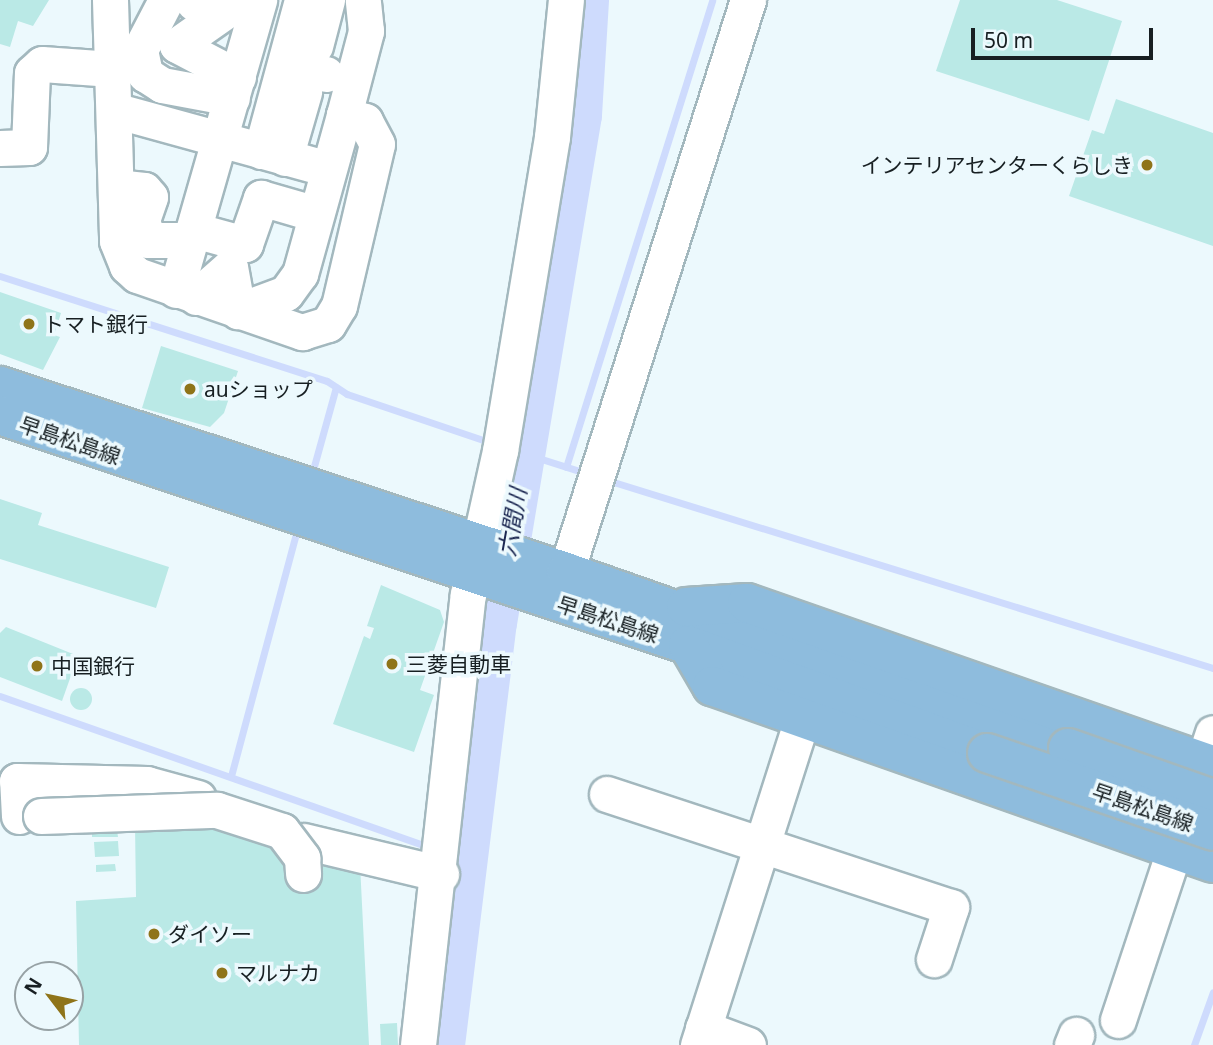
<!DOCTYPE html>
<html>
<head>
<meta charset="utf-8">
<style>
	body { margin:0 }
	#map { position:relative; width:1213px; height:1045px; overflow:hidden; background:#ecf9fd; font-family:"Noto Sans","Noto Sans JP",sans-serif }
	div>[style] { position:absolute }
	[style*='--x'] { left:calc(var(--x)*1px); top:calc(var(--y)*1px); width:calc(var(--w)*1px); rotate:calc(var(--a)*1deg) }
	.stream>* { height:7px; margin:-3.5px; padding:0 3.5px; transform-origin:3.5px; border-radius:3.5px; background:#cedbfd }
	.river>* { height:44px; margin:-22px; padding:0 22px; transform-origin:22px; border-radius:22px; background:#cedbfd }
	.building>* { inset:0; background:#bae9e6 }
	.round { border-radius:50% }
	.roads { filter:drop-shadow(2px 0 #a3b8be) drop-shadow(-2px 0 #a3b8be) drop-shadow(0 2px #a3b8be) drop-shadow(0 -2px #a3b8be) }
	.minor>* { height:35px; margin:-17.5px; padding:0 17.5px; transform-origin:17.5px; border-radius:17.5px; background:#fff }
	.major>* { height:38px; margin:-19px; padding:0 19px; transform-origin:19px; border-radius:19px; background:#8ebcdd }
	.bridges { filter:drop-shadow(2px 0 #a3b8be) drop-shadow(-2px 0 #a3b8be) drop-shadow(0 2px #a3b8be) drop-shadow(0 -2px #a3b8be) }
	.minor-bridge>* { height:35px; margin:-17.5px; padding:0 17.5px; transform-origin:17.5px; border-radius:17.5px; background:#fff }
	.major-bridge>* { height:38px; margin:-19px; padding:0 19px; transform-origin:19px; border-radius:19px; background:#8ebcdd }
	.dots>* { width:19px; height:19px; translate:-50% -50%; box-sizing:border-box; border:4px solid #ecf9fd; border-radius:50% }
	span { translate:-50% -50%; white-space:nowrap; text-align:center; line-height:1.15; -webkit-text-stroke:7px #ecf9fd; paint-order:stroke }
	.poi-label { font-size:21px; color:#171f22 }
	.right { translate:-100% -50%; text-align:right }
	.left { translate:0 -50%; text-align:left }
	.street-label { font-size:21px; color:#171f22 }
	.water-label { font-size:23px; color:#1b2751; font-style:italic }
	.north { position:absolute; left:14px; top:961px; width:70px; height:70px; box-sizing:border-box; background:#ecf9fd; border:2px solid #97a2a5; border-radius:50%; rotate:302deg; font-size:19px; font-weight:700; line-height:28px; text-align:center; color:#171f22 }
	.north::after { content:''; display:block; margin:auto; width:24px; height:32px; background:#8f7419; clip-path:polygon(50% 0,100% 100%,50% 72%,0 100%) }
	.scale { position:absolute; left:971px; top:28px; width:182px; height:32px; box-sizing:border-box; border:4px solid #171f22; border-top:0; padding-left:9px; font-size:21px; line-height:24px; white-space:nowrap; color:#171f22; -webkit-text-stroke:5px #ecf9fd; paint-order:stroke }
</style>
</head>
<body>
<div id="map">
	<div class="stream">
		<i style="--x:0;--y:276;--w:343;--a:17.8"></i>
		<i style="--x:327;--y:381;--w:24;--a:33"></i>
		<i style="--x:347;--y:394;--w:153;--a:18.7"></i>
		<i style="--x:510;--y:449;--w:83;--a:17.6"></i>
		<i style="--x:566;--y:467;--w:489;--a:-72.6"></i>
		<i style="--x:311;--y:477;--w:93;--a:-74.5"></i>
		<i style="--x:607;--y:480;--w:634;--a:17.24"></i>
		<i style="--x:0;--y:696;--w:458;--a:19.4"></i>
		<i style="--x:231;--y:776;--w:259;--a:-75"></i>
		<i style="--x:455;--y:851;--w:13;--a:4"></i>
		<i style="--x:1194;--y:1045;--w:56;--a:-70.3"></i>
	</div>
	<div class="river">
		<i style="--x:443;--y:1045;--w:425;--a:-83"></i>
		<i style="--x:495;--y:623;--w:515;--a:-80.5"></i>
		<i style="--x:580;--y:115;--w:115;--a:-86.5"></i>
	</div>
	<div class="building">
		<i style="clip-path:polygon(0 0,49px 0,33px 26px,18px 21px,10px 47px,0 44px)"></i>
		<i style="clip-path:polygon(960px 0,1057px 0,1122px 21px,1089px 121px,936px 71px)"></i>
		<i style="clip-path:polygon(1116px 99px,1213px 133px,1213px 246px,1069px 196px,1092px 130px,1104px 134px)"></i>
		<i style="clip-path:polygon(0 292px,61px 313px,54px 335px,60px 337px,43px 370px,0 354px)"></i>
		<i style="clip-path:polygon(161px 346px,238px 371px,224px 413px,210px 427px,142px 408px)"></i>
		<i style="clip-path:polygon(0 499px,42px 513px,38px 525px,169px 567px,156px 608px,0 559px)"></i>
		<i style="clip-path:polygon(381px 585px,440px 610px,444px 622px,420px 690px,434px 695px,414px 752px,333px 724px,364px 636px,370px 639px,374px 628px,367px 626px)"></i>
		<i style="clip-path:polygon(6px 627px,78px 656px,62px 701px,0 677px,0 633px)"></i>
		<i class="round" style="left:70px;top:688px;width:22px;height:22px"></i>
		<i style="clip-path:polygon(213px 797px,360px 864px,369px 1045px,79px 1045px,76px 901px,136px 897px,135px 825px)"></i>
		<i style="clip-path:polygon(117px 830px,118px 837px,92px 837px,92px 831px)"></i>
		<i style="clip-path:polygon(118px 841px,119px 856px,95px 857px,94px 842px)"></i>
		<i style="clip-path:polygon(115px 864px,116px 871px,96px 872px,96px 865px)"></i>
		<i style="clip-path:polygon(397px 1023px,398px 1045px,381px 1045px,380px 1024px)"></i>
	</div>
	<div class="roads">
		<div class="minor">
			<i style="--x:110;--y:0;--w:241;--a:88.3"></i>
			<i style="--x:117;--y:241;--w:27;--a:68"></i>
			<i style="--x:127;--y:266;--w:13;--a:42"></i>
			<i style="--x:137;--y:275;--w:175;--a:19.1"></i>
			<i style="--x:302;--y:332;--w:27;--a:-17"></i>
			<i style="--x:328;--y:324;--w:21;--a:-59"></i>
			<i style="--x:339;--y:306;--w:166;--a:-76.8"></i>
			<i style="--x:377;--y:144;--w:26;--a:-118"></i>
			<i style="--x:365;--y:121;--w:22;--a:-164"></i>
			<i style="--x:344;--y:115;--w:87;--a:-75.3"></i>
			<i style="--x:366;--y:31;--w:31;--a:-96"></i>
			<i style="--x:166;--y:0;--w:56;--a:117.5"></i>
			<i style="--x:140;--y:50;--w:25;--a:78"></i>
			<i style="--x:145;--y:74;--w:20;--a:33"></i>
			<i style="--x:162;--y:85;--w:71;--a:10.5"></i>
			<i style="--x:194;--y:3;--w:3;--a:-90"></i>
			<i style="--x:315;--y:46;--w:48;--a:-75.4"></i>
			<i style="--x:285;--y:65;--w:42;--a:12.4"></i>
			<i style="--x:238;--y:77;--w:69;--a:-152.3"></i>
			<i style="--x:177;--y:45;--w:78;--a:-35.1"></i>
			<i style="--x:114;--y:110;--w:222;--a:15.4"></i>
			<i style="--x:0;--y:148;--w:29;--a:-2"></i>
			<i style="--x:29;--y:147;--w:74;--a:-87.7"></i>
			<i style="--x:32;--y:73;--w:13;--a:-42"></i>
			<i style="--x:42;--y:64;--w:70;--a:4.1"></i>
			<i style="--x:261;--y:151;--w:156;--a:-74.8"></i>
			<i style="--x:285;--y:158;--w:69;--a:-73.9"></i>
			<i style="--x:116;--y:187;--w:28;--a:6"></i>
			<i style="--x:144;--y:190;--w:9;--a:49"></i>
			<i style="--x:150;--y:197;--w:24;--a:109"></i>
			<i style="--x:142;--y:220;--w:21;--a:73"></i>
			<i style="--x:148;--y:240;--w:43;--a:0"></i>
			<i style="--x:194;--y:230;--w:53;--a:15.4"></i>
			<i style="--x:245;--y:244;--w:49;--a:-70.8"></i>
			<i style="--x:261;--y:198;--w:57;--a:16.2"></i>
			<i style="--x:176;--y:290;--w:302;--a:-74"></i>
			<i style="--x:196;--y:297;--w:45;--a:-41.4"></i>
			<i style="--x:230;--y:267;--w:45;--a:79.7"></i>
			<i style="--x:238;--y:311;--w:51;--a:-20.6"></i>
			<i style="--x:286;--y:293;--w:24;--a:-54"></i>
			<i style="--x:300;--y:274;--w:165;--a:-74.5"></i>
			<i style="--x:558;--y:597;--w:627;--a:-72.35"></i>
			<i style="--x:607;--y:794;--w:362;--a:18.2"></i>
			<i style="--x:951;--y:907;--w:55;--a:108.1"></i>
			<i style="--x:19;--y:816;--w:35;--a:-93"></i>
			<i style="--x:17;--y:781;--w:130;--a:1.3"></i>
			<i style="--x:147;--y:784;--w:53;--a:15.4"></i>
			<i style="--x:304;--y:841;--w:141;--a:13.5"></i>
			<i style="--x:1118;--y:1020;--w:302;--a:-71.7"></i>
			<i style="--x:703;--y:1028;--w:48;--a:20.7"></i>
			<i style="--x:418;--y:1045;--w:453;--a:-83.7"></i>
			<i style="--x:468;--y:595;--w:148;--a:-77.5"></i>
			<i style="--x:500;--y:451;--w:318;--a:-80.6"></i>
			<i style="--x:552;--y:137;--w:138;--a:-84.2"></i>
			<i style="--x:698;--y:1045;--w:345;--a:-72.3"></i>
			<i style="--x:1072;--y:1045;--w:11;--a:-68"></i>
		</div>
		<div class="major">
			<i style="--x:0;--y:386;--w:596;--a:18.19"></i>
			<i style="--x:566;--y:572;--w:532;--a:19.32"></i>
			<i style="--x:0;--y:415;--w:725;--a:18.48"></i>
			<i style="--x:688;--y:645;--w:318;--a:19.9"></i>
			<i style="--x:686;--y:607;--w:61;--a:-3.8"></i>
			<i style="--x:747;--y:603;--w:493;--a:19.2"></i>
			<i style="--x:688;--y:645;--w:48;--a:59.7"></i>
			<i style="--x:712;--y:686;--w:531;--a:19.46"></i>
		</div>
	</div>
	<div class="bridges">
		<div class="minor-bridge">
			<i style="--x:41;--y:816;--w:176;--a:-2"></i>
			<i style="--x:217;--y:810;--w:68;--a:17.9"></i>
			<i style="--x:282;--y:831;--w:34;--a:53"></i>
			<i style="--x:302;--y:858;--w:16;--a:86"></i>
		</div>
		<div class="major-bridge">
			<i style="--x:1068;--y:748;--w:154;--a:19.4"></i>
			<i style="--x:987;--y:753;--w:239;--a:19"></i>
		</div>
	</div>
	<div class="dots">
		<i style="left:1147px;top:165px;background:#8f7419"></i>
		<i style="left:29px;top:324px;background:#8f7419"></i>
		<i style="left:190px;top:389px;background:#8f7419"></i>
		<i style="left:392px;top:664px;background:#8f7419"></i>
		<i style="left:37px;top:666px;background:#8f7419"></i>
		<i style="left:154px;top:934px;background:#8f7419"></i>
		<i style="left:222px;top:973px;background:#8f7419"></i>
	</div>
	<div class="poi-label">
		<span class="right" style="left:1133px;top:165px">インテリアセンターくらしき</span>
		<span class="left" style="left:43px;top:324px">トマト銀行</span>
		<span class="left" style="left:204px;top:389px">auショップ</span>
		<span class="left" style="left:406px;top:664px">三菱自動車</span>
		<span class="left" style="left:51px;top:666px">中国銀行</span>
		<span class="left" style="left:168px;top:934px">ダイソー</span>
		<span class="left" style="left:236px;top:973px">マルナカ</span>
	</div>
	<div class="street-label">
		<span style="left:70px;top:440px;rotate:19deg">早島松島線</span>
		<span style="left:608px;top:619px;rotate:18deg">早島松島線</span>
		<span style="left:1143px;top:807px;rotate:19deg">早島松島線</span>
	</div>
	<div class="water-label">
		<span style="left:512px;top:522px;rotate:-80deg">六間川</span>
	</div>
	<div class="north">N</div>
	<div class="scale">50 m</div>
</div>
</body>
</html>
